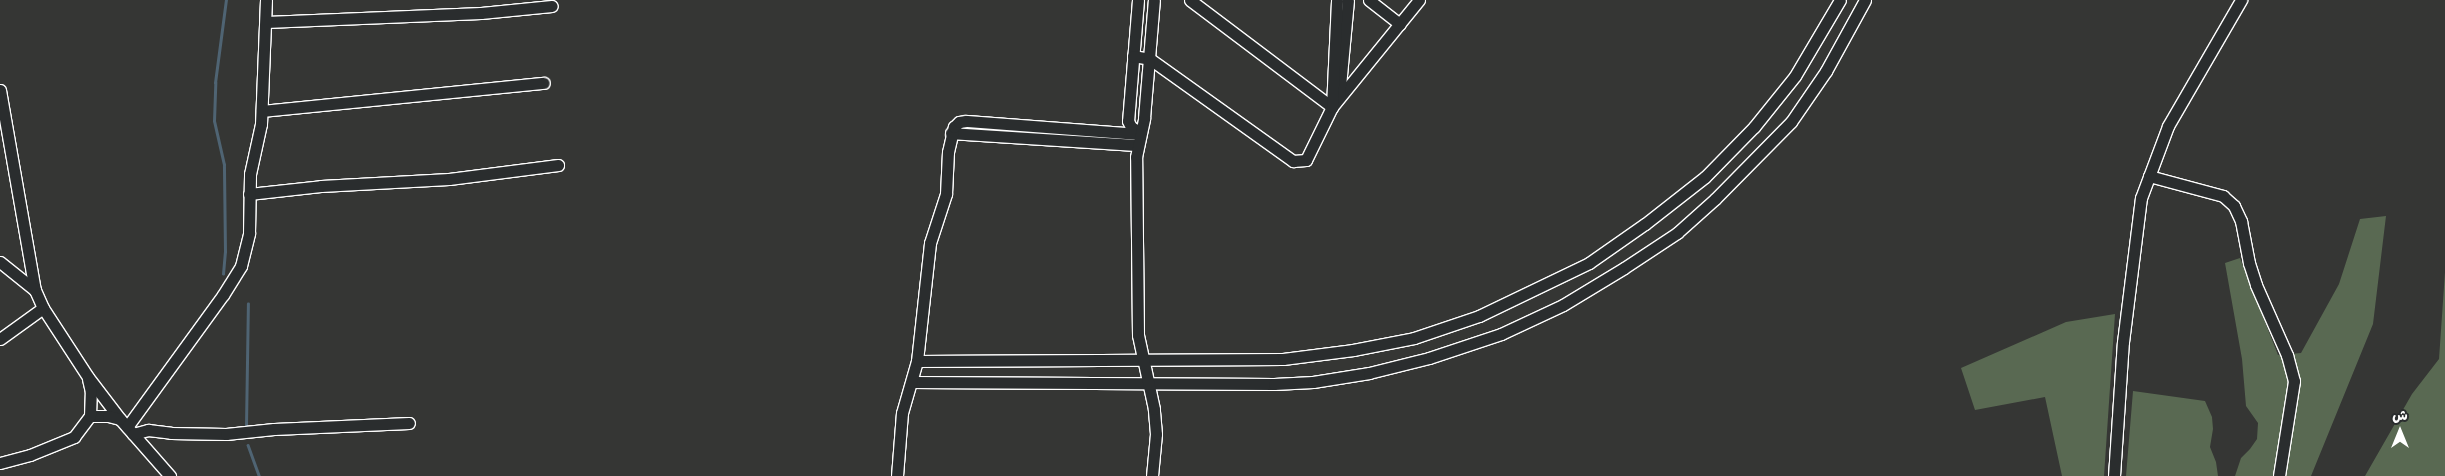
<!DOCTYPE html>
<html>
<head>
<meta charset="utf-8">
<style>
	body { margin:0 }
	#map { position:relative; width:2445px; height:476px; overflow:hidden; background:#353634; font-family:"Architects Daughter","Playpen Sans Arabic",sans-serif }
	div>[style] { position:absolute }
	[style*='--x'] { left:calc(var(--x)*1px); top:calc(var(--y)*1px); width:calc(var(--w)*1px); rotate:calc(var(--a)*1deg) }
	.green>* { inset:0; background:#596952 }
	.stream>* { height:2.5px; margin:-1.25px; padding:0 1.25px; transform-origin:1.25px; border-radius:1.25px; background:#4f6473 }
	.roads { filter:drop-shadow(1px 0 #fff) drop-shadow(-1px 0 #fff) drop-shadow(0 1px #fff) drop-shadow(0 -1px #fff) }
	.minor>* { height:11px; margin:-5.5px; padding:0 5.5px; transform-origin:5.5px; border-radius:5.5px; background:#2a2d2e }
	span { translate:-50% -50%; white-space:nowrap; text-align:center; line-height:1.15; -webkit-text-stroke:4px #2a2d2e; paint-order:stroke }
	.north { position:absolute; left:2375px; top:406px; width:50px; height:50px; -webkit-text-stroke:4px #2a2d2e; paint-order:stroke; rotate:0deg; font-size:14px; font-weight:700; line-height:20px; text-align:center; color:#fff }
	.north::after { content:''; display:block; margin:auto; width:18px; height:22px; background:#fff; clip-path:polygon(50% 0,100% 100%,50% 72%,0 100%) }
</style>
</head>
<body>
<div id="map">
	<div class="green">
		<i style="clip-path:polygon(2386px 216px,2373px 324px,2311px 476px,2235px 476px,2241px 458px,2250px 449px,2257px 439px,2258px 423px,2246px 406px,2242px 359px,2225px 263px,2240px 258px,2278px 355px,2301px 353px,2339px 284px,2360px 219px)"></i>
		<i style="clip-path:polygon(2445px 272px,2445px 476px,2365px 476px,2412px 394px,2439px 359px)"></i>
		<i style="clip-path:polygon(2115px 314px,2104px 476px,2062px 476px,2045px 397px,1975px 410px,1961px 368px,2066px 322px)"></i>
		<i style="clip-path:polygon(2133px 391px,2205px 401px,2212px 417px,2213px 429px,2210px 447px,2216px 462px,2218px 476px,2126px 476px)"></i>
	</div>
	<div class="stream">
		<i style="--x:223;--y:274;--w:22;--a:-85"></i>
		<i style="--x:225;--y:252;--w:87;--a:-90.7"></i>
		<i style="--x:224;--y:165;--w:45;--a:-102.8"></i>
		<i style="--x:214;--y:121;--w:38;--a:-88"></i>
		<i style="--x:215;--y:83;--w:84;--a:-82.5"></i>
		<i style="--x:246;--y:426;--w:122;--a:-89.1"></i>
		<i style="--x:248;--y:445;--w:33;--a:70"></i>
	</div>
	<div class="roads">
		<div class="minor">
			<i style="--x:1138;--y:0;--w:121;--a:94.7"></i>
			<i style="--x:1128;--y:121;--w:7;--a:63"></i>
			<i style="--x:1131;--y:127;--w:10;--a:29"></i>
			<i style="--x:1190;--y:0;--w:178;--a:37"></i>
			<i style="--x:1369;--y:0;--w:39;--a:38"></i>
			<i style="--x:266;--y:22;--w:215;--a:-2.4"></i>
			<i style="--x:481;--y:13;--w:71;--a:-5.6"></i>
			<i style="--x:1133;--y:56;--w:17;--a:10"></i>
			<i style="--x:1150;--y:59;--w:176;--a:35.5"></i>
			<i style="--x:1293;--y:161;--w:13;--a:-4"></i>
			<i style="--x:1306;--y:160;--w:59;--a:-63.9"></i>
			<i style="--x:1332;--y:107;--w:138;--a:-50.9"></i>
			<i style="--x:0;--y:90;--w:203;--a:80.1"></i>
			<i style="--x:35;--y:290;--w:20;--a:66"></i>
			<i style="--x:43;--y:308;--w:82;--a:56.9"></i>
			<i style="--x:88;--y:377;--w:53;--a:52.7"></i>
			<i style="--x:120;--y:419;--w:76;--a:48.7"></i>
			<i style="--x:1339;--y:97;--w:97;--a:-84.7"></i>
			<i style="--x:1332;--y:107;--w:107;--a:-87.3"></i>
			<i style="--x:262;--y:111;--w:283;--a:-5.7"></i>
			<i style="--x:951;--y:133;--w:187;--a:3.7"></i>
			<i style="--x:2149;--y:176;--w:77;--a:15.1"></i>
			<i style="--x:2223;--y:196;--w:15;--a:42"></i>
			<i style="--x:2234;--y:206;--w:17;--a:65"></i>
			<i style="--x:2241;--y:221;--w:43;--a:79.2"></i>
			<i style="--x:2249;--y:263;--w:23;--a:72"></i>
			<i style="--x:2256;--y:285;--w:77;--a:66.1"></i>
			<i style="--x:2287;--y:355;--w:27;--a:75"></i>
			<i style="--x:2294;--y:381;--w:96;--a:99"></i>
			<i style="--x:249;--y:194;--w:72;--a:-6.3"></i>
			<i style="--x:321;--y:186;--w:128;--a:-3.1"></i>
			<i style="--x:449;--y:179;--w:110;--a:-7.3"></i>
			<i style="--x:0;--y:262;--w:45;--a:38.7"></i>
			<i style="--x:0;--y:339;--w:53;--a:-35.8"></i>
			<i style="--x:917;--y:361;--w:366;--a:-0.3"></i>
			<i style="--x:1283;--y:359;--w:71;--a:-7.3"></i>
			<i style="--x:1353;--y:350;--w:62;--a:-11.1"></i>
			<i style="--x:1414;--y:338;--w:69;--a:-18.7"></i>
			<i style="--x:1479;--y:316;--w:122;--a:-25.7"></i>
			<i style="--x:1589;--y:263;--w:68;--a:-34.9"></i>
			<i style="--x:1645;--y:224;--w:76;--a:-38.1"></i>
			<i style="--x:1705;--y:177;--w:70;--a:-45.6"></i>
			<i style="--x:1754;--y:127;--w:65;--a:-51.2"></i>
			<i style="--x:1795;--y:76;--w:88;--a:-59.4"></i>
			<i style="--x:912;--y:382;--w:362;--a:0.3"></i>
			<i style="--x:1274;--y:384;--w:39;--a:-3"></i>
			<i style="--x:1313;--y:382;--w:57;--a:-9.1"></i>
			<i style="--x:1369;--y:373;--w:62;--a:-14"></i>
			<i style="--x:1429;--y:358;--w:76;--a:-18.4"></i>
			<i style="--x:1501;--y:334;--w:68;--a:-25.1"></i>
			<i style="--x:1563;--y:305;--w:71;--a:-31.2"></i>
			<i style="--x:1624;--y:268;--w:64;--a:-33.4"></i>
			<i style="--x:1677;--y:233;--w:51;--a:-41.8"></i>
			<i style="--x:1715;--y:199;--w:108;--a:-45.4"></i>
			<i style="--x:1791;--y:122;--w:62;--a:-55.5"></i>
			<i style="--x:1826;--y:71;--w:81;--a:-61.2"></i>
			<i style="--x:90;--y:416;--w:18;--a:0"></i>
			<i style="--x:108;--y:416;--w:12;--a:14"></i>
			<i style="--x:127;--y:427;--w:163;--a:-54"></i>
			<i style="--x:223;--y:295;--w:34;--a:-58"></i>
			<i style="--x:241;--y:266;--w:34;--a:-76"></i>
			<i style="--x:249;--y:233;--w:59;--a:-89"></i>
			<i style="--x:250;--y:174;--w:51;--a:-77.6"></i>
			<i style="--x:261;--y:124;--w:124;--a:-87.7"></i>
			<i style="--x:133;--y:434;--w:16;--a:-15"></i>
			<i style="--x:148;--y:430;--w:23;--a:7"></i>
			<i style="--x:171;--y:433;--w:55;--a:1"></i>
			<i style="--x:226;--y:434;--w:48;--a:-5.9"></i>
			<i style="--x:274;--y:429;--w:135;--a:-2.5"></i>
			<i style="--x:0;--y:463;--w:31;--a:-15"></i>
			<i style="--x:30;--y:455;--w:48;--a:-22.2"></i>
			<i style="--x:74;--y:437;--w:26;--a:-53"></i>
			<i style="--x:90;--y:416;--w:24;--a:-88"></i>
			<i style="--x:91;--y:392;--w:13;--a:-103"></i>
			<i style="--x:897;--y:476;--w:63;--a:-85.5"></i>
			<i style="--x:902;--y:413;--w:54;--a:-73.9"></i>
			<i style="--x:917;--y:361;--w:119;--a:-83.7"></i>
			<i style="--x:930;--y:243;--w:52;--a:-71.9"></i>
			<i style="--x:946;--y:194;--w:42;--a:-87.3"></i>
			<i style="--x:948;--y:152;--w:26;--a:-77"></i>
			<i style="--x:954;--y:127;--w:7;--a:-45"></i>
			<i style="--x:959;--y:122;--w:7;--a:-8"></i>
			<i style="--x:966;--y:121;--w:174;--a:4.3"></i>
			<i style="--x:1152;--y:476;--w:42;--a:-84.6"></i>
			<i style="--x:1156;--y:434;--w:25;--a:-95"></i>
			<i style="--x:1154;--y:409;--w:76;--a:-102.2"></i>
			<i style="--x:1138;--y:335;--w:178;--a:-90.6"></i>
			<i style="--x:1136;--y:157;--w:40;--a:-78"></i>
			<i style="--x:1144;--y:118;--w:118;--a:-85.2"></i>
			<i style="--x:2114;--y:476;--w:134;--a:-86.2"></i>
			<i style="--x:2123;--y:342;--w:145;--a:-82.9"></i>
			<i style="--x:2141;--y:198;--w:77;--a:-69.4"></i>
			<i style="--x:2168;--y:126;--w:146;--a:-59.9"></i>
		</div>
	</div>
	<div class="north">ش</div>
</div>
</body>
</html>
